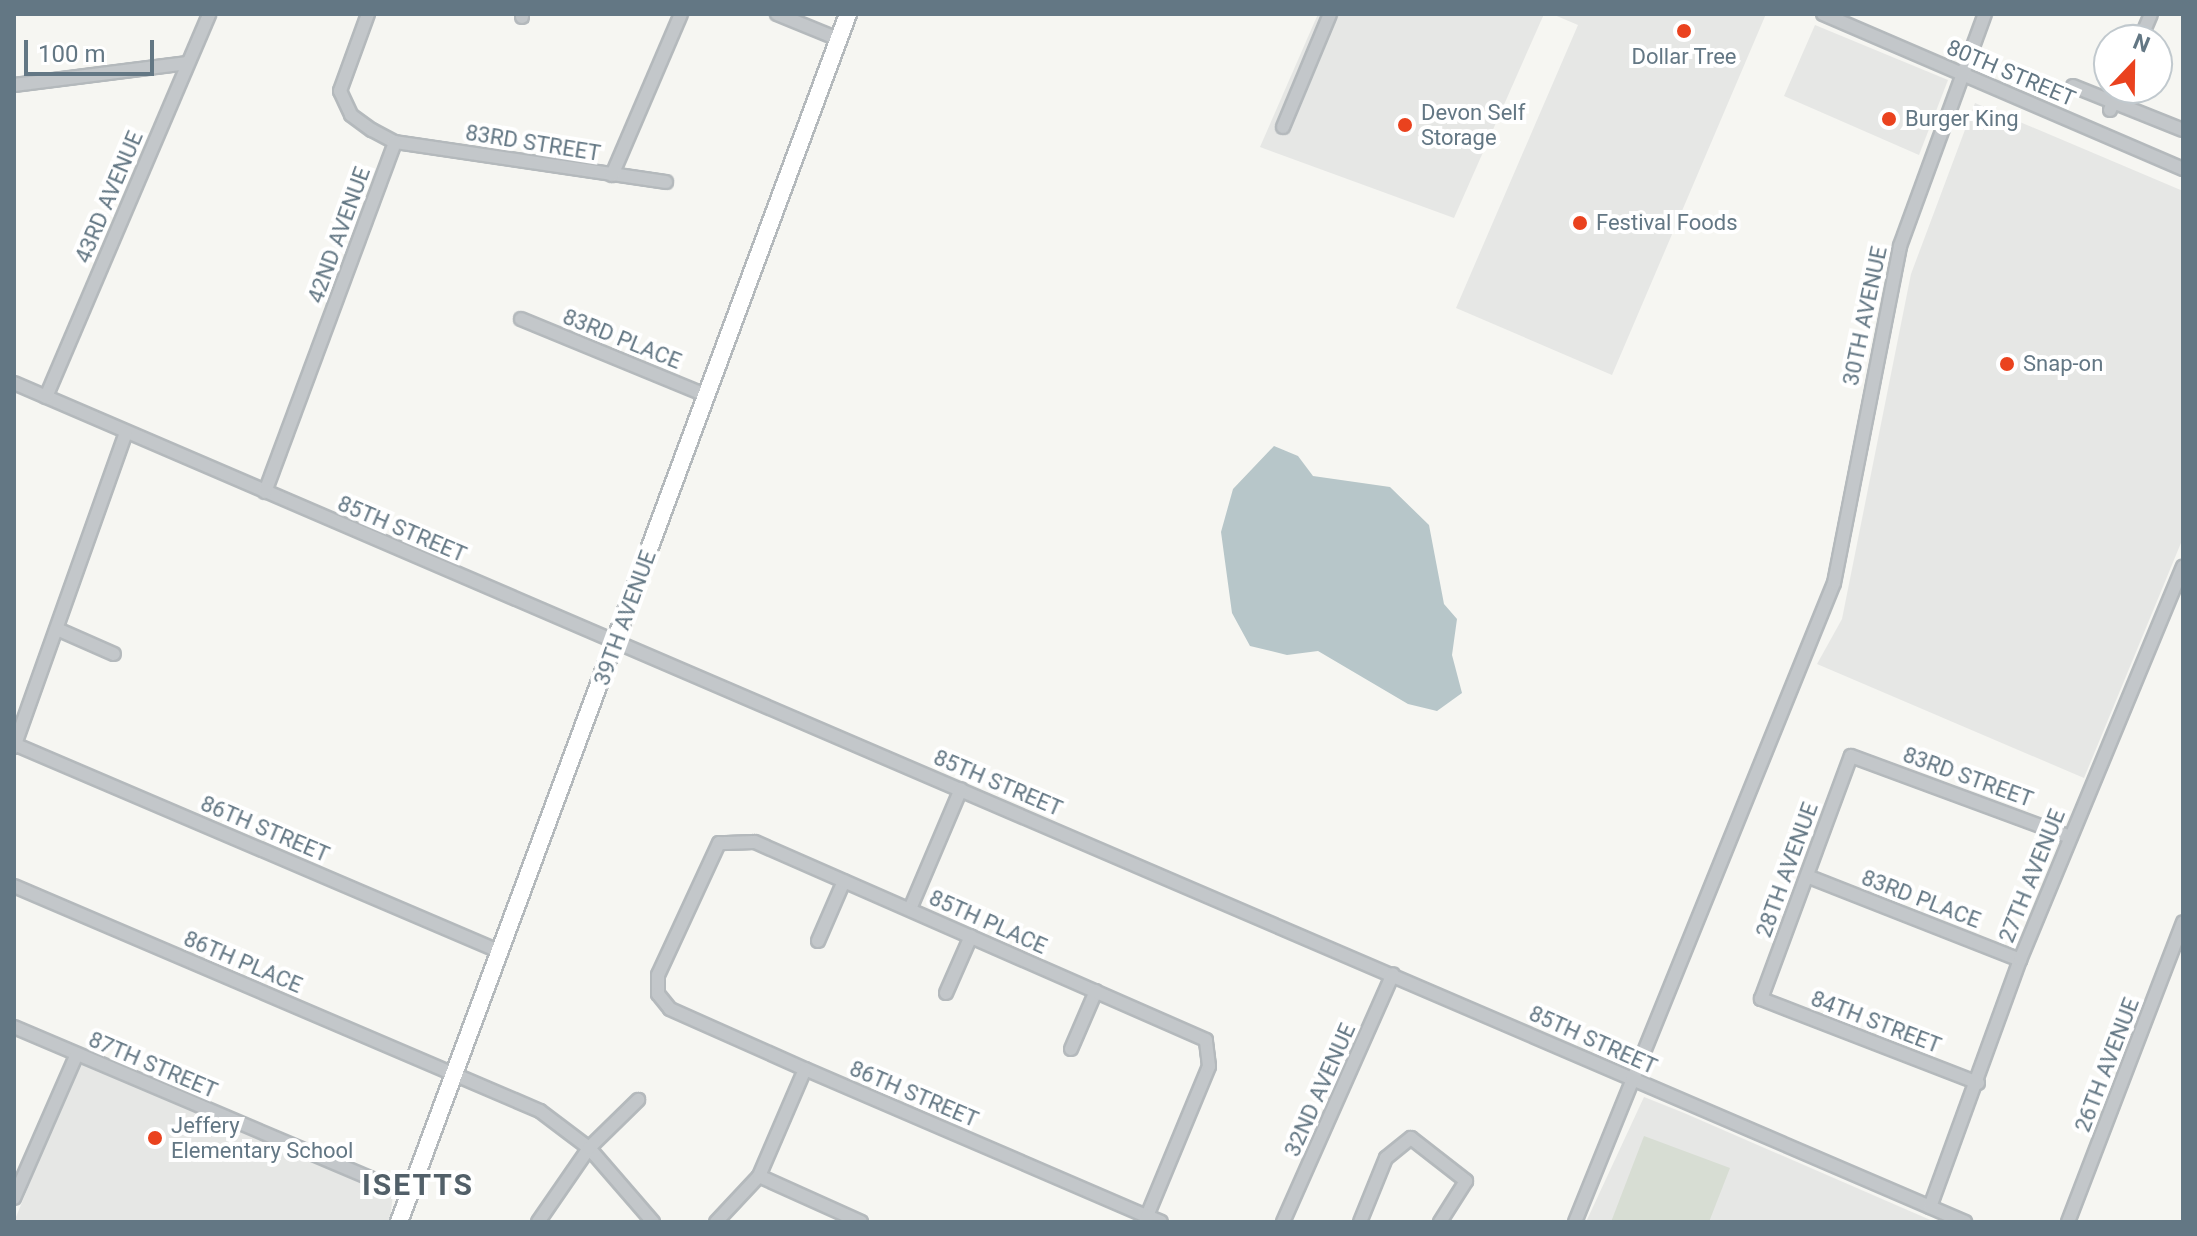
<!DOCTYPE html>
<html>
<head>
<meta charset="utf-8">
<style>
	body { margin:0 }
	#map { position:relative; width:2197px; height:1236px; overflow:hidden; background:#f6f6f2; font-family:Roboto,sans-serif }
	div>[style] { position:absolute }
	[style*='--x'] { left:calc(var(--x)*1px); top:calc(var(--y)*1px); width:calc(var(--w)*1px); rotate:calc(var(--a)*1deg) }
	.built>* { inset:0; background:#e6e7e5 }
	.green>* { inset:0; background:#d7ddd3 }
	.water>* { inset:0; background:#b7c6c9 }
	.roads { filter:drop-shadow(2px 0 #b4b9bc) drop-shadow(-2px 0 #b4b9bc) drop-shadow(0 2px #b4b9bc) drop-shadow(0 -2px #b4b9bc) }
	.minor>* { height:12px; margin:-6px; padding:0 6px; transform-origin:6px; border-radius:6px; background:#c3c7ca }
	.major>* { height:16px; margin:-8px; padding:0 8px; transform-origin:8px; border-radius:8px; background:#fff }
	.dots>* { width:22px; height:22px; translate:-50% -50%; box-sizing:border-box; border:4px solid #fff; border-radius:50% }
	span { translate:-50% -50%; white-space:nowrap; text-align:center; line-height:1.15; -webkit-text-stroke:8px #fff; paint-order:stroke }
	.poi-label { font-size:22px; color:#637784 }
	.left { translate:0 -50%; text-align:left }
	.street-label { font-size:22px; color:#637784 }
	.district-label { font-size:30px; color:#526069; font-weight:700; letter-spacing:2px }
	.frame { position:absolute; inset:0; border:16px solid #637784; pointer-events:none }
	.north { position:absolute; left:2093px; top:24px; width:80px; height:80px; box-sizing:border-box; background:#fff; border:2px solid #c1c9ce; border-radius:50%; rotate:22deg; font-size:22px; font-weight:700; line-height:32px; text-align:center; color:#637784 }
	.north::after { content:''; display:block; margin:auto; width:28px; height:36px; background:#ea421e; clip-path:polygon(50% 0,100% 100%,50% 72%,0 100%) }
	.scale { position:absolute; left:24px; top:40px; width:130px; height:36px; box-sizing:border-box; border:4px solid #637784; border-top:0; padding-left:10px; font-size:24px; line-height:28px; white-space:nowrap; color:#637784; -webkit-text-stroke:6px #fff; paint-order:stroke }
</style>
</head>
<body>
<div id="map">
	<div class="built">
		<i style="clip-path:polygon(1318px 14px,1544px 14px,1454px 218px,1260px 147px)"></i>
		<i style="clip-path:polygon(1552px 14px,1766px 14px,1612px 375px,1456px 308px,1578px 25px)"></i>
		<i style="clip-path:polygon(1815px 25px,1948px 80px,1919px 155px,1784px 96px)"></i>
		<i style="clip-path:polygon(1975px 103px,2183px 191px,2183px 538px,2084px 778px,1817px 664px,1842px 619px,1911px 274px)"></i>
		<i style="clip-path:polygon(85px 1063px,393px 1193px,390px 1222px,14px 1222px,77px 1066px)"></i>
		<i style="clip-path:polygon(1644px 1097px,1684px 1113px,1935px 1222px,1586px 1222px)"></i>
	</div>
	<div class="green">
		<i style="clip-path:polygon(1644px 1136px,1730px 1168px,1709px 1222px,1611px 1222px)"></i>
	</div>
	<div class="water">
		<i style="clip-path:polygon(1274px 446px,1298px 456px,1313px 476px,1390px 487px,1429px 525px,1444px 604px,1457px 619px,1452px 655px,1462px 693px,1437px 711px,1408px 704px,1318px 651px,1287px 655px,1250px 646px,1232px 613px,1221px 532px,1233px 489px)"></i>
	</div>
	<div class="roads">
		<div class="minor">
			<i style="--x:368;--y:14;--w:82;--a:110"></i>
			<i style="--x:340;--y:91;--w:26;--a:65"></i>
			<i style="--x:351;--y:115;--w:26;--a:36"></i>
			<i style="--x:372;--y:130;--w:26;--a:28"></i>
			<i style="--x:395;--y:142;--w:274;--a:8.4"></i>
			<i style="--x:777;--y:14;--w:66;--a:22.3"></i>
			<i style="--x:1823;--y:14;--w:392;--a:23.3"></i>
			<i style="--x:522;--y:17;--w:3;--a:-90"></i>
			<i style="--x:2140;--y:40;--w:28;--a:-67"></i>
			<i style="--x:14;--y:85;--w:175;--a:-7.2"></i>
			<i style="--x:2073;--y:86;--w:118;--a:21.8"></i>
			<i style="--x:2110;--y:110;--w:24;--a:-68"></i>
			<i style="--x:1283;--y:127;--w:122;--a:-67.4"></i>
			<i style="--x:612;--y:175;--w:175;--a:-66.8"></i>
			<i style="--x:521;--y:319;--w:202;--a:22.4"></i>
			<i style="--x:14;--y:383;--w:2124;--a:23.27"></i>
			<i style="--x:46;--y:397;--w:416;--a:-66.9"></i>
			<i style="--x:265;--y:492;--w:373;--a:-69.6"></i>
			<i style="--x:57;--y:629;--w:62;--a:23.7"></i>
			<i style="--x:14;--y:744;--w:530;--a:23.13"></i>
			<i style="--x:14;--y:747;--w:333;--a:-70.4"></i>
			<i style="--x:1807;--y:876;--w:229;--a:21.5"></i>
			<i style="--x:14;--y:886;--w:572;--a:23.16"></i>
			<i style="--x:540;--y:1111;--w:61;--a:37.1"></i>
			<i style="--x:589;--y:1148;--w:98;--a:49.1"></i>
			<i style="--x:910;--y:909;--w:130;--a:-67"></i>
			<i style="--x:818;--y:941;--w:65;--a:-66.6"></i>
			<i style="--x:946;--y:993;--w:62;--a:-66.3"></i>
			<i style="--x:14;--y:1027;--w:430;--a:23"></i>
			<i style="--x:1071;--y:1049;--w:63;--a:-66.7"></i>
			<i style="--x:1978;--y:1083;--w:233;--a:-158.8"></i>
			<i style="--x:1761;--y:999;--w:259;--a:-69.7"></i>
			<i style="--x:1851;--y:756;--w:233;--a:20.3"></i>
			<i style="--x:759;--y:1176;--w:112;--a:24.3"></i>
			<i style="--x:14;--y:1198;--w:157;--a:-66.4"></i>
			<i style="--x:1930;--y:1207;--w:263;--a:-70"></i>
			<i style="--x:2020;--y:960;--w:426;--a:-67.5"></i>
			<i style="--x:1147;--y:1216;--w:162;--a:-67.5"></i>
			<i style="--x:1209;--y:1066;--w:26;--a:-97"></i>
			<i style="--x:1206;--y:1040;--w:493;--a:-156.3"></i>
			<i style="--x:754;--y:842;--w:35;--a:178"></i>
			<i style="--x:719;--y:843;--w:145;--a:114.8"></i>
			<i style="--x:658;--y:975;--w:19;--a:90"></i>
			<i style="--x:658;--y:994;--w:19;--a:51"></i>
			<i style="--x:670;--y:1009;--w:148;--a:24"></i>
			<i style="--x:805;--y:1069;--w:372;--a:23.3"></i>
			<i style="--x:1147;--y:1216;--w:15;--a:23"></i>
			<i style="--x:538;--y:1222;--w:90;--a:-55.4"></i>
			<i style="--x:589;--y:1148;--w:69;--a:-44.4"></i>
			<i style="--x:716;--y:1222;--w:63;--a:-46.9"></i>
			<i style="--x:759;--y:1176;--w:116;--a:-66.7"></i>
			<i style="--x:1283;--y:1222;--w:271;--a:-66.1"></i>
			<i style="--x:1360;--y:1222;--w:69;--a:-67.9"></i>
			<i style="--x:1386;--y:1158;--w:32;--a:-39"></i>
			<i style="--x:1411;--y:1138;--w:70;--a:38"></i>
			<i style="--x:1466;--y:1181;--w:49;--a:122.4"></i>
			<i style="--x:1575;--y:1222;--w:689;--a:-67.94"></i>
			<i style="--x:1834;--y:583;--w:343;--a:-78.9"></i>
			<i style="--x:1900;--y:246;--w:247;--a:-69.9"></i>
			<i style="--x:2068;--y:1222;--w:321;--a:-69"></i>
		</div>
		<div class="major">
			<i style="--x:399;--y:1222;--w:1289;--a:-69.61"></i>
		</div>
	</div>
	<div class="dots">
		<i style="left:1684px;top:31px;background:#ea421e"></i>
		<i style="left:1889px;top:119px;background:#ea421e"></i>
		<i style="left:1405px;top:125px;background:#ea421e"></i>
		<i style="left:1580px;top:223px;background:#ea421e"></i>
		<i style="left:2007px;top:364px;background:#ea421e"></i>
		<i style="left:155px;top:1138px;background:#ea421e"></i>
	</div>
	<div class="poi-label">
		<span style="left:1684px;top:57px">Dollar Tree</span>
		<span class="left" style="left:1421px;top:125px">Devon Self<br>Storage</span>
		<span class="left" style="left:1905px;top:119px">Burger King</span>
		<span class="left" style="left:1596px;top:223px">Festival Foods</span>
		<span class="left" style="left:2023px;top:364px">Snap-on</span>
		<span class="left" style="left:171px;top:1138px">Jeffery<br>Elementary School</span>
	</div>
	<div class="street-label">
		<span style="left:2011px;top:73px;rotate:23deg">80TH STREET</span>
		<span style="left:533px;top:143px;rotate:9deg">83RD STREET</span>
		<span style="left:109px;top:197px;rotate:-67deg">43RD AVENUE</span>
		<span style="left:339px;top:235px;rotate:-70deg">42ND AVENUE</span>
		<span style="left:1865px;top:316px;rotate:-78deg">30TH AVENUE</span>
		<span style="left:622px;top:339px;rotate:22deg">83RD PLACE</span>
		<span style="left:402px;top:529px;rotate:23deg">85TH STREET</span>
		<span style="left:625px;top:618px;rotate:-70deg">39TH AVENUE</span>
		<span style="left:1968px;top:777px;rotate:20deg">83RD STREET</span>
		<span style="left:998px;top:783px;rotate:23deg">85TH STREET</span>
		<span style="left:265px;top:829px;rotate:23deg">86TH STREET</span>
		<span style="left:1787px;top:870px;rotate:-70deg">28TH AVENUE</span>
		<span style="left:2032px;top:876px;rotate:-68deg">27TH AVENUE</span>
		<span style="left:1921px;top:899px;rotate:21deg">83RD PLACE</span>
		<span style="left:988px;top:922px;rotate:24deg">85TH PLACE</span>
		<span style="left:243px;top:962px;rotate:23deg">86TH PLACE</span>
		<span style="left:1876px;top:1022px;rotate:21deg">84TH STREET</span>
		<span style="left:1593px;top:1040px;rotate:24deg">85TH STREET</span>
		<span style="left:153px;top:1065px;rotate:23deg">87TH STREET</span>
		<span style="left:2107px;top:1065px;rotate:-69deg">26TH AVENUE</span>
		<span style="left:1320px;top:1090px;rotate:-66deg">32ND AVENUE</span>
		<span style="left:914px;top:1094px;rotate:23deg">86TH STREET</span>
	</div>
	<div class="district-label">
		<span style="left:418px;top:1185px">ISETTS</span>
	</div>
	<div class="frame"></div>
	<div class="north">N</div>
	<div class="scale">100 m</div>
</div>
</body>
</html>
